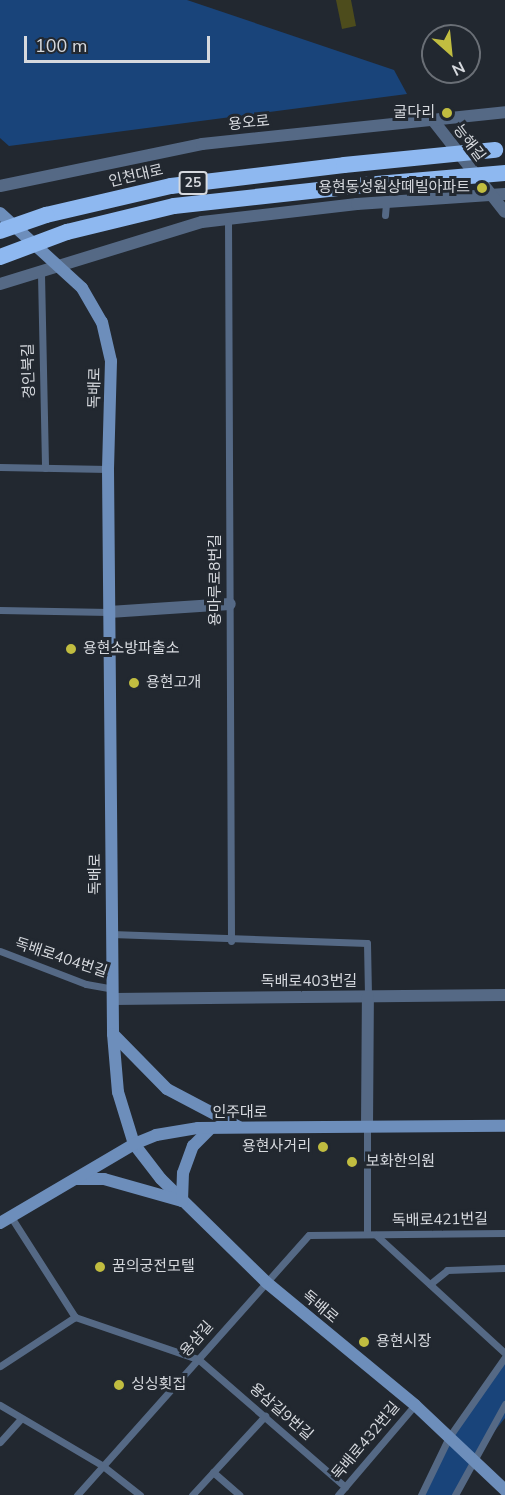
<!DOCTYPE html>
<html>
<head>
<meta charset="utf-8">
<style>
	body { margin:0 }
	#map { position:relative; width:505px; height:1495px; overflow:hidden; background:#222830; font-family:"Nunito Sans","Noto Sans KR",sans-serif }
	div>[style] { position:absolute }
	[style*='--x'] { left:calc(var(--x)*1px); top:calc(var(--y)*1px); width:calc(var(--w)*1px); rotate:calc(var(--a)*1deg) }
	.green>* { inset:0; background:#19447a }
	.building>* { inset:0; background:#4d4c1c }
	.service>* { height:7px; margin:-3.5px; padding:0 3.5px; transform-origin:3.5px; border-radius:3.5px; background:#556985 }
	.minor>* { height:12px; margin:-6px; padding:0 6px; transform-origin:6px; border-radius:6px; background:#556985 }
	.tertiary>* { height:12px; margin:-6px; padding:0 6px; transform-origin:6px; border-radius:6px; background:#556985 }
	.secondary>* { height:12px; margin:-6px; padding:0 6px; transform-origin:6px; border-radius:6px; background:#6d8ebb }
	.trunk>* { height:16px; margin:-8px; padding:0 8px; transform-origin:8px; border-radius:8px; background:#8eb8f0 }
	.trunk-bridge>* { height:16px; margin:-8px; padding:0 8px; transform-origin:8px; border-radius:8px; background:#8eb8f0 }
	.dots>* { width:16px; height:16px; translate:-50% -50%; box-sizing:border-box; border:3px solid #222830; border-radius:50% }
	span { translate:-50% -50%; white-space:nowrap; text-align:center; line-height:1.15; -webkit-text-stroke:6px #222830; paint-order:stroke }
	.shield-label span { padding:2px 4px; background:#222830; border:2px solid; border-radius:4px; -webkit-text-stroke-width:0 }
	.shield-label { font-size:14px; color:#d6d9de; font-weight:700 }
	.poi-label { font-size:15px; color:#d6d9de }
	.right { translate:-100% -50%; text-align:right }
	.left { translate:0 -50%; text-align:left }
	.street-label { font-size:15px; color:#d6d9de }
	.north { position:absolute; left:421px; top:24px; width:60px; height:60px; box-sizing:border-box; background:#222830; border:2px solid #6a6f76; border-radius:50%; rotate:153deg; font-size:16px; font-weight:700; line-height:24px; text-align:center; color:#d6d9de }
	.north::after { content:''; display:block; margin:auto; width:21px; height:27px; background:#c1bd40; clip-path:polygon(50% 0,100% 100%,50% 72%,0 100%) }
	.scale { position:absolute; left:24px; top:36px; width:186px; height:27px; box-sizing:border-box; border:3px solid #d6d9de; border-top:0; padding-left:8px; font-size:18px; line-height:21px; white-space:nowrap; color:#d6d9de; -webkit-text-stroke:4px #222830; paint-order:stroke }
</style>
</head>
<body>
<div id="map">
	<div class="green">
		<i style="clip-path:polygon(0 0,187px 0,394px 70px,407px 94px,9px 146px,0 138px)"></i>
		<i style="clip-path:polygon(505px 1361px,505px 1418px,472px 1459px,456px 1495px,423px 1495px,449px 1437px)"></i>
	</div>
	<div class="building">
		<i style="clip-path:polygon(336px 0,351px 0,356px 26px,342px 29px)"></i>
	</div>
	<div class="service">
		<i style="--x:385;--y:215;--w:12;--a:-85"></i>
		<i style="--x:228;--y:219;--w:722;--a:89.76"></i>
		<i style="--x:41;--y:274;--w:194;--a:88.8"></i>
		<i style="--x:0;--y:467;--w:108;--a:1.1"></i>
		<i style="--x:0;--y:610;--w:109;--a:1.1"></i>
		<i style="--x:111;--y:934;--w:256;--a:2"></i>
		<i style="--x:367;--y:943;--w:53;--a:88.9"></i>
		<i style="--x:0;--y:951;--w:92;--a:21"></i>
		<i style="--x:86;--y:984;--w:27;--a:10"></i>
		<i style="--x:367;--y:1127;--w:105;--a:90"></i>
		<i style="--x:11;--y:1217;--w:119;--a:57.4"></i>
		<i style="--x:75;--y:1317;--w:130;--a:18.9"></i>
		<i style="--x:198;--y:1359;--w:195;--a:41"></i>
		<i style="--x:376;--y:1235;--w:175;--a:42.5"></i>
		<i style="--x:430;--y:1284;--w:22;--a:-39"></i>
		<i style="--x:447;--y:1270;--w:58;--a:-2"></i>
		<i style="--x:0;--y:1366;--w:90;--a:-33.2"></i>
		<i style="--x:0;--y:1405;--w:120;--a:30.6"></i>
		<i style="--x:103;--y:1466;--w:47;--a:38.1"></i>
		<i style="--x:0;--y:1442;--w:31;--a:-48"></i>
		<i style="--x:213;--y:1472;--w:35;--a:41"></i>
		<i style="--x:77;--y:1495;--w:348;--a:-48.3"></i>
		<i style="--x:309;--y:1235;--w:196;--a:-0.6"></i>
		<i style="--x:192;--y:1495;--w:108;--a:-47.3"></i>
		<i style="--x:338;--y:1495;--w:118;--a:-49.5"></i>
		<i style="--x:421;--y:1495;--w:64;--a:-64.2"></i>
		<i style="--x:449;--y:1437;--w:98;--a:-55"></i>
		<i style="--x:455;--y:1495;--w:104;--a:-61.2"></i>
	</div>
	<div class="minor">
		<i style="--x:0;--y:284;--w:211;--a:-17.1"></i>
		<i style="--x:202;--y:222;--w:156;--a:-6.6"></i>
		<i style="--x:357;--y:204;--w:148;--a:-3.9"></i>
		<i style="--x:109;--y:612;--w:121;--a:-3.8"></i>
		<i style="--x:113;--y:999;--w:392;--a:-0.6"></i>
		<i style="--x:367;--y:1127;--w:131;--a:-89.6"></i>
	</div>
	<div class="tertiary">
		<i style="--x:432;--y:119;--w:118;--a:51.9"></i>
		<i style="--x:0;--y:186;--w:206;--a:-11.7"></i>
		<i style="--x:202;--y:144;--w:305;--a:-6"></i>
	</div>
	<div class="secondary">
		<i style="--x:0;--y:213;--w:111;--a:42.4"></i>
		<i style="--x:82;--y:288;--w:39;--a:60"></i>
		<i style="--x:102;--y:322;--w:40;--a:77"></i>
		<i style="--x:111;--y:361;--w:108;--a:91.6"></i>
		<i style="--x:108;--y:469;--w:565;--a:89.49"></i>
		<i style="--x:113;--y:1034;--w:58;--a:85.1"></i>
		<i style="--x:118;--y:1092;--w:54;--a:72.9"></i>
		<i style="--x:134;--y:1144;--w:44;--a:52.4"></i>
		<i style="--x:161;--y:1179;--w:147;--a:44.4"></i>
		<i style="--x:266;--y:1282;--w:193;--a:39.5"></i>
		<i style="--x:415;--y:1405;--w:124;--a:43.4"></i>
		<i style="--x:113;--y:1034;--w:77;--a:45.5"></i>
		<i style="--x:167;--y:1089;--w:81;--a:27.8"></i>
		<i style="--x:76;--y:1179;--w:28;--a:0"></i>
		<i style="--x:104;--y:1179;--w:81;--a:15.8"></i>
		<i style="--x:182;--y:1201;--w:28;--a:-88"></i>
		<i style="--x:183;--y:1173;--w:29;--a:-70"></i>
		<i style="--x:193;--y:1146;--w:25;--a:-45"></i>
		<i style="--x:0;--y:1223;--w:156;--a:-30.5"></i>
		<i style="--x:134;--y:1144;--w:24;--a:-22"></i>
		<i style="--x:156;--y:1135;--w:43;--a:-9.5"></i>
		<i style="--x:198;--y:1128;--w:307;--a:-0.4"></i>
	</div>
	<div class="trunk">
		<i style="--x:46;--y:215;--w:128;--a:-13.1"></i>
		<i style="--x:171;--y:186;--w:174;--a:-6.9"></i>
		<i style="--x:67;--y:232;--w:110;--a:-13.7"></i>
		<i style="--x:174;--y:206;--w:192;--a:-6.3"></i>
	</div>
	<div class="trunk-bridge">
		<i style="--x:344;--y:165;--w:152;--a:-5.7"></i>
		<i style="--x:365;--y:185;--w:141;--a:-4.9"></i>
		<i style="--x:0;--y:231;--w:49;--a:-19.2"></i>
		<i style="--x:0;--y:257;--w:72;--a:-20.5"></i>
	</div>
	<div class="dots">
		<i style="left:447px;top:113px;background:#c1bd40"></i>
		<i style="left:482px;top:188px;background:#c1bd40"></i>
		<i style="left:71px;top:649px;background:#c1bd40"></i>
		<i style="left:134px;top:683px;background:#c1bd40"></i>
		<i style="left:323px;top:1147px;background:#c1bd40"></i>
		<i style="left:352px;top:1162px;background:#c1bd40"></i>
		<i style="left:100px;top:1267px;background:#c1bd40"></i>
		<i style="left:364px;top:1342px;background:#c1bd40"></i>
		<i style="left:119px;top:1385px;background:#c1bd40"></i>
	</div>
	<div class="shield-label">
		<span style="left:193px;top:183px">25</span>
	</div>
	<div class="poi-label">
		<span class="right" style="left:435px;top:113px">굴다리</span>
		<span class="right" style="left:470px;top:188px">용현동성원상떼빌아파트</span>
		<span class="left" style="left:83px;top:649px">용현소방파출소</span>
		<span class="left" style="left:146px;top:683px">용현고개</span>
		<span class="right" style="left:311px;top:1147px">용현사거리</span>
		<span class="left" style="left:366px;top:1162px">보화한의원</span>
		<span class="left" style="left:112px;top:1267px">꿈의궁전모텔</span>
		<span class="left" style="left:376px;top:1342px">용현시장</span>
		<span class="left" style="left:131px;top:1385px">싱싱횟집</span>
	</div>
	<div class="street-label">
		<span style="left:249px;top:123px;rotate:-6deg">용오로</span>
		<span style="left:469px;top:143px;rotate:53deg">능해길</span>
		<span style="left:136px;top:176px;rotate:-13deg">인천대로</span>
		<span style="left:29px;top:371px;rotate:-92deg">경인북길</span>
		<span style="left:95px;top:388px;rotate:-89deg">독배로</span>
		<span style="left:216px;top:580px;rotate:-90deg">용마루로8번길</span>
		<span style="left:96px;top:874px;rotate:-90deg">독배로</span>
		<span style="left:61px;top:958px;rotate:18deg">독배로404번길</span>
		<span style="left:309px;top:982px">독배로403번길</span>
		<span style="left:240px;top:1113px">인주대로</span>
		<span style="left:440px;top:1220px;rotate:-1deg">독배로421번길</span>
		<span style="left:320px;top:1307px;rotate:40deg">독배로</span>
		<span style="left:197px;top:1339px;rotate:-49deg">용삼길</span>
		<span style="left:281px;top:1412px;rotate:41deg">용삼길9번길</span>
		<span style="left:366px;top:1441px;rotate:-50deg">독배로432번길</span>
	</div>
	<div class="north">N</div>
	<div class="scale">100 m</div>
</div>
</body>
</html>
